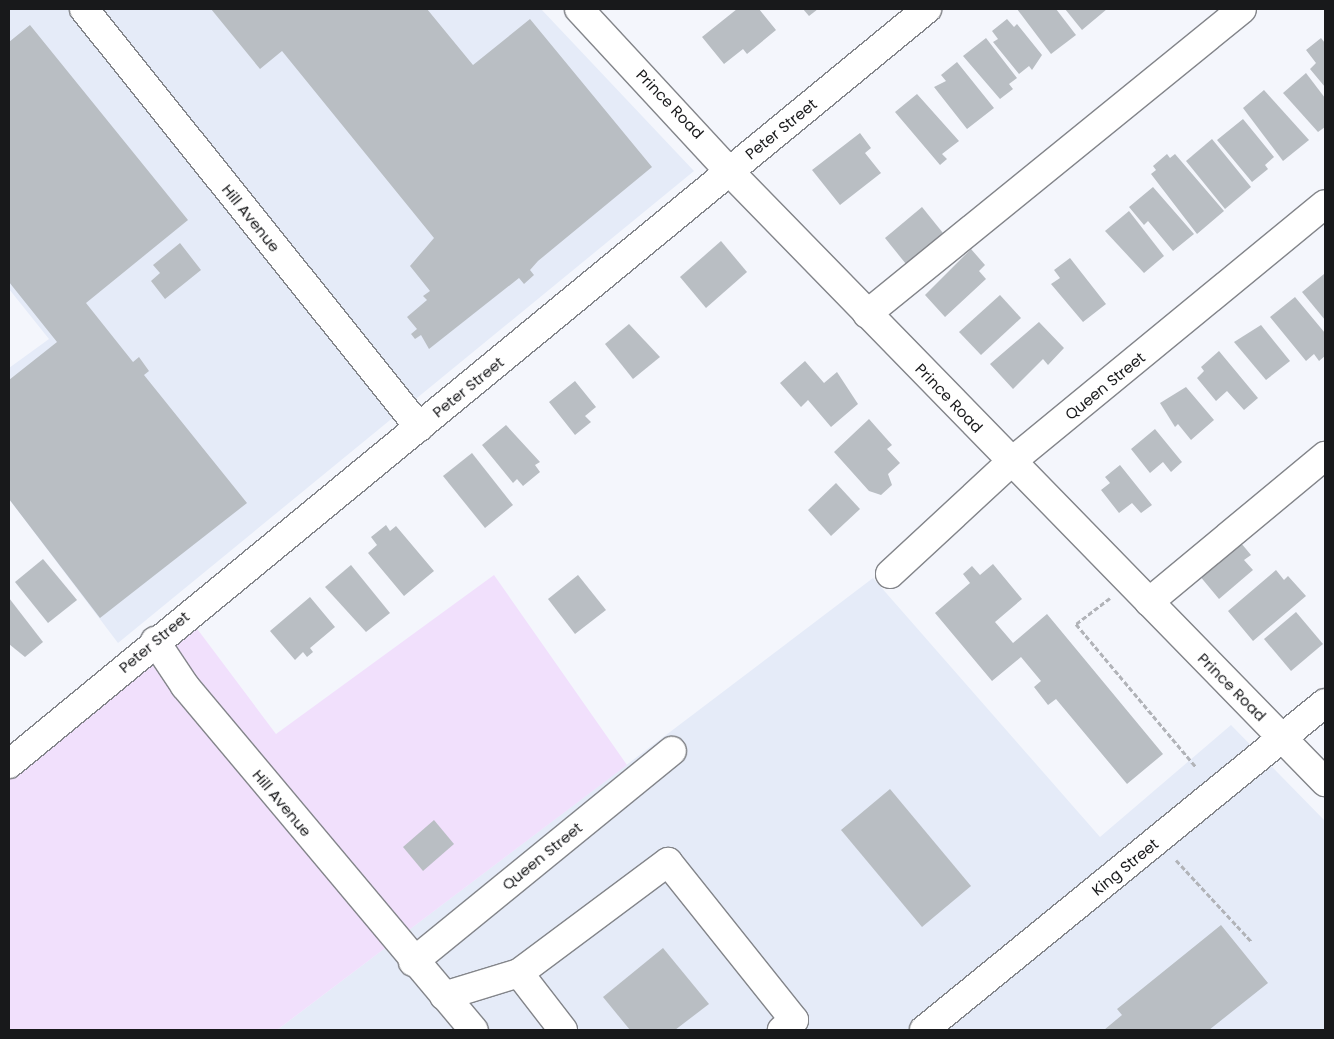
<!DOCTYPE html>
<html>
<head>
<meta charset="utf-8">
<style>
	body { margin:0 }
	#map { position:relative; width:1334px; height:1039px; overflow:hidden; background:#f4f6fc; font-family:Poppins,sans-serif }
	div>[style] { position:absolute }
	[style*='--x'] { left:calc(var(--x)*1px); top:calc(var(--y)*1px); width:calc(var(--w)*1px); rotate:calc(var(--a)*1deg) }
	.built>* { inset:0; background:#e5ebf8 }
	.green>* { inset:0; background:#f1e0fc }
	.building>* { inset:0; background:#b9bec3 }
	.path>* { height:3px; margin-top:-1.5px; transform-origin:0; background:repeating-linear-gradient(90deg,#b1b3b8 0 5px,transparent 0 7.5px) }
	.roads { filter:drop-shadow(1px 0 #83858a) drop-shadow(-1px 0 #83858a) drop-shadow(0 1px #83858a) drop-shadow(0 -1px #83858a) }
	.minor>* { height:28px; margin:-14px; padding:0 14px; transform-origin:14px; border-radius:14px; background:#fff }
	span { translate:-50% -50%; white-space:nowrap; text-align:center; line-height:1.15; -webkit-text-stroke:5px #fff; paint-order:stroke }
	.street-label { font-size:15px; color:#18191b }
	.frame { position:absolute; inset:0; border:10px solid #18191b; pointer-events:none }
</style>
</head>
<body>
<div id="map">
	<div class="built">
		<i style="clip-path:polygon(9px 9px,541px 9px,694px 171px,118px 643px,9px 499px,9px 368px,49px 339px,9px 289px)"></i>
		<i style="clip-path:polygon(873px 578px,1100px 837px,1231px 725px,1325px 821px,1325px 1030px,277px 1030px)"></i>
	</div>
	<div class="green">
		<i style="clip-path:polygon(494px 575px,627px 765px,277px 1030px,9px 1030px,9px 771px,192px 622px,276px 734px)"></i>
	</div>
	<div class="building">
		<i style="clip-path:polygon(211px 9px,427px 9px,473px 65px,530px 19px,652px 167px,538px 261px,530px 270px,534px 275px,524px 284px,519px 278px,429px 349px,421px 335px,415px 339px,411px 334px,417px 329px,407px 317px,427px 300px,423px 296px,430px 291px,410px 266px,434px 238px,282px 51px,260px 69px)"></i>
		<i style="clip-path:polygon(737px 9px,759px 9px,776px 30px,747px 54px,743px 49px,724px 64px,702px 37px)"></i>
		<i style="clip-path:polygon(803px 9px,818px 9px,809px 16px)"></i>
		<i style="clip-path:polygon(1017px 9px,1056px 9px,1076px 35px,1051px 54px)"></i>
		<i style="clip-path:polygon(1065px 9px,1107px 9px,1082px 30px)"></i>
		<i style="clip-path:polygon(1007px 19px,1014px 27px,1017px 24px,1042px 55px,1032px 70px,1029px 66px,1019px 74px,993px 42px,998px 39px,992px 31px)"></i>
		<i style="clip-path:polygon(30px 25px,188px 220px,86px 303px,133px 362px,139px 357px,149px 371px,144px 375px,247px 503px,100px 618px,9px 499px,9px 380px,57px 342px,9px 282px,9px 42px)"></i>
		<i style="clip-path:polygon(986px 38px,1017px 78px,1009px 84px,1013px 89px,1000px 99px,963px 56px)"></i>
		<i style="clip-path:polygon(1321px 38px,1325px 43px,1325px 87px,1310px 69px,1316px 63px,1306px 50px)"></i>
		<i style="clip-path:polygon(957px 62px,994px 108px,967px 129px,934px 87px,946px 81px,941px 75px)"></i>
		<i style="clip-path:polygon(1306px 73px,1325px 98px,1325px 127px,1318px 132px,1283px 93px)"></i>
		<i style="clip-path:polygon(1264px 90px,1309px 140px,1283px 161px,1243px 108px)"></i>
		<i style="clip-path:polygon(917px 94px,959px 141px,942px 154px,947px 159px,940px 165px,895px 112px)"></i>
		<i style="clip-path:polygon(1243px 119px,1274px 157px,1265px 165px,1268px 169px,1252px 182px,1217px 140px)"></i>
		<i style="clip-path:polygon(860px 133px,871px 148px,865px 153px,881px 173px,840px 205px,812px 170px)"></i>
		<i style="clip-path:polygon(1212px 139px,1251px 187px,1225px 209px,1186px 161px)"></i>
		<i style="clip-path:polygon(1167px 154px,1170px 158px,1175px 154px,1224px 211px,1197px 234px,1151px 174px,1156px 170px,1153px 166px)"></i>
		<i style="clip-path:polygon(1153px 187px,1194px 234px,1173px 251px,1148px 221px,1144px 225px,1129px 207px)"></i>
		<i style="clip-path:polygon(922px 207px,947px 238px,910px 269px,885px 238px)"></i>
		<i style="clip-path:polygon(1129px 211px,1164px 256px,1144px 273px,1105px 231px)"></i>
		<i style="clip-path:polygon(721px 241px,747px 272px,706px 308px,680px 277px)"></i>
		<i style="clip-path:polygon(180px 243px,201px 270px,165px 299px,151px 281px,160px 273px,153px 265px)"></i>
		<i style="clip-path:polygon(971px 249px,985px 265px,979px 271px,986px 279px,945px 317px,925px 295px)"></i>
		<i style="clip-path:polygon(1070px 258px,1106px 304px,1083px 322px,1051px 284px,1060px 278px,1054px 270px)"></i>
		<i style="clip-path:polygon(1324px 274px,1325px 275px,1325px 320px,1302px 292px)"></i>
		<i style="clip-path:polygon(1000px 295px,1021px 318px,981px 355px,959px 332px)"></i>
		<i style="clip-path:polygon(1295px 297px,1325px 333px,1325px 356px,1319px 361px,1314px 354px,1306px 361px,1270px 317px)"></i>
		<i style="clip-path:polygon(1039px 322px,1064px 348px,1048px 365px,1043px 359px,1013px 389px,990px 364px)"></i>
		<i style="clip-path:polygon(629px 324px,660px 357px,633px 379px,605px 344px)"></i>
		<i style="clip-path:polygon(1261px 325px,1290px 361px,1266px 380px,1234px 342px)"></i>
		<i style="clip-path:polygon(1219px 351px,1258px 398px,1244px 410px,1227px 391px,1216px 401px,1197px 378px,1204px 371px,1201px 367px)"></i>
		<i style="clip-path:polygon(805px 361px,824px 383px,837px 372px,858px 404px,831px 427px,808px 400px,801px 407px,780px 383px)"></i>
		<i style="clip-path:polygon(575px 381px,596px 407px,585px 416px,591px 422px,575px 435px,549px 402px)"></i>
		<i style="clip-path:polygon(1186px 387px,1214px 420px,1191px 440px,1178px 424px,1175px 427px,1160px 403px)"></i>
		<i style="clip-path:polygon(869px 419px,892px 445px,887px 449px,900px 463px,888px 474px,892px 485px,881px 495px,869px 491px,834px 452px)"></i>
		<i style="clip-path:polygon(506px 425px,540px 462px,535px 465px,540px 472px,523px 486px,517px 479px,513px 483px,482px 445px)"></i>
		<i style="clip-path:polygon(1155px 429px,1182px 462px,1171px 472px,1163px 462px,1150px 473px,1131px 449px)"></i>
		<i style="clip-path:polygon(472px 453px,513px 505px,485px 528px,443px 476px)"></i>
		<i style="clip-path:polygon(1120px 465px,1152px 505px,1141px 513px,1132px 503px,1119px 513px,1101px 490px,1110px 483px,1105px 477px)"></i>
		<i style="clip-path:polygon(836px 483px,860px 509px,831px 536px,808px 510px)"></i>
		<i style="clip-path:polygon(386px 525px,390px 531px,396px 526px,434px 571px,404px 596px,368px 553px,377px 545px,371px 537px)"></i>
		<i style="clip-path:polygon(1241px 543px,1251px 555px,1244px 560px,1253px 570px,1219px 599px,1199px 575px)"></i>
		<i style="clip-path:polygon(43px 559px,77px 600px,48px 623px,15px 582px)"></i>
		<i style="clip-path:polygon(993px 564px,1022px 599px,995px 622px,1013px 643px,1047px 614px,1163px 754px,1127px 784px,1056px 699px,1048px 705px,1034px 687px,1041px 681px,1021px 657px,992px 681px,935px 613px,970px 583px,963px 574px,972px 566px,980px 575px)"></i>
		<i style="clip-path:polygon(351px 565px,390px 613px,366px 632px,325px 587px)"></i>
		<i style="clip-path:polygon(1276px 570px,1284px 580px,1288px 576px,1306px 596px,1253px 641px,1228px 611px)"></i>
		<i style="clip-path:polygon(578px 575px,606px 610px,575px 634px,548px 599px)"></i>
		<i style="clip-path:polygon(310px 597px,335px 627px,310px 648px,313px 652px,307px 657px,303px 652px,295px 660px,270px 631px)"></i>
		<i style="clip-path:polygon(9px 598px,43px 642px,25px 657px,9px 644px)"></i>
		<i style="clip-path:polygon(1296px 612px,1323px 644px,1291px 671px,1264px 639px)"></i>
		<i style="clip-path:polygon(890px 789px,971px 886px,922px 927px,841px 830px)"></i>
		<i style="clip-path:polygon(434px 820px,454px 844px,423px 871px,403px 847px)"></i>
		<i style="clip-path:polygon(1221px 925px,1268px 983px,1209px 1030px,1104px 1030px,1122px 1015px,1117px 1009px)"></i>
		<i style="clip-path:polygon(663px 948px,709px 1004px,675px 1030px,630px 1030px,603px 997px)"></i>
	</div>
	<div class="path">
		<i style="--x:1110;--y:598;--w:43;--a:142.6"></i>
		<i style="--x:1076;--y:624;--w:187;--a:50"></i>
		<i style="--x:1176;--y:860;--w:112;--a:47.2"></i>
	</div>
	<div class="roads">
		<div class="minor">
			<i style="--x:84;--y:9;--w:536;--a:51.29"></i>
			<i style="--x:579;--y:9;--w:221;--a:47.2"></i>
			<i style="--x:729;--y:171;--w:854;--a:45.71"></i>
			<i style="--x:867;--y:314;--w:483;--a:-39.1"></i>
			<i style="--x:890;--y:574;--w:165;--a:-42.8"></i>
			<i style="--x:1011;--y:462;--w:406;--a:-39.4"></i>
			<i style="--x:1149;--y:602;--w:229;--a:-39.7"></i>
			<i style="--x:155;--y:641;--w:54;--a:56.3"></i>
			<i style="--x:185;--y:686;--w:449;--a:50"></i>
			<i style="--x:9;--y:764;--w:1189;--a:-39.44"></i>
			<i style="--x:413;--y:962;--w:334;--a:-39.2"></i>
			<i style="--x:519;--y:973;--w:72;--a:52.3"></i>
			<i style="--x:444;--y:996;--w:78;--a:-17"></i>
			<i style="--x:519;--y:973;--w:186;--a:-36.7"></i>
			<i style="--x:668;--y:862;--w:202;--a:51.4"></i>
			<i style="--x:794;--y:1020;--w:16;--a:140"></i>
			<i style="--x:924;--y:1030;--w:517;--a:-39.2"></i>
		</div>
	</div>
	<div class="street-label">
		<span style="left:670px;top:104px;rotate:46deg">Prince Road</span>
		<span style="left:781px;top:129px;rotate:-39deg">Peter Street</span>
		<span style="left:251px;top:218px;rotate:51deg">Hill Avenue</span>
		<span style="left:1105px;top:386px;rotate:-39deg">Queen Street</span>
		<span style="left:468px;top:387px;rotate:-39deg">Peter Street</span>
		<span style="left:949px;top:398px;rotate:46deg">Prince Road</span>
		<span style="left:154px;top:642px;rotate:-40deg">Peter Street</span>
		<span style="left:1232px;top:687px;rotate:45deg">Prince Road</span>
		<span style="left:282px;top:803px;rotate:50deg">Hill Avenue</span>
		<span style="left:542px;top:856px;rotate:-39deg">Queen Street</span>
		<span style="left:1125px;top:867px;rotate:-39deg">King Street</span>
	</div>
	<div class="frame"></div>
</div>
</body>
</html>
